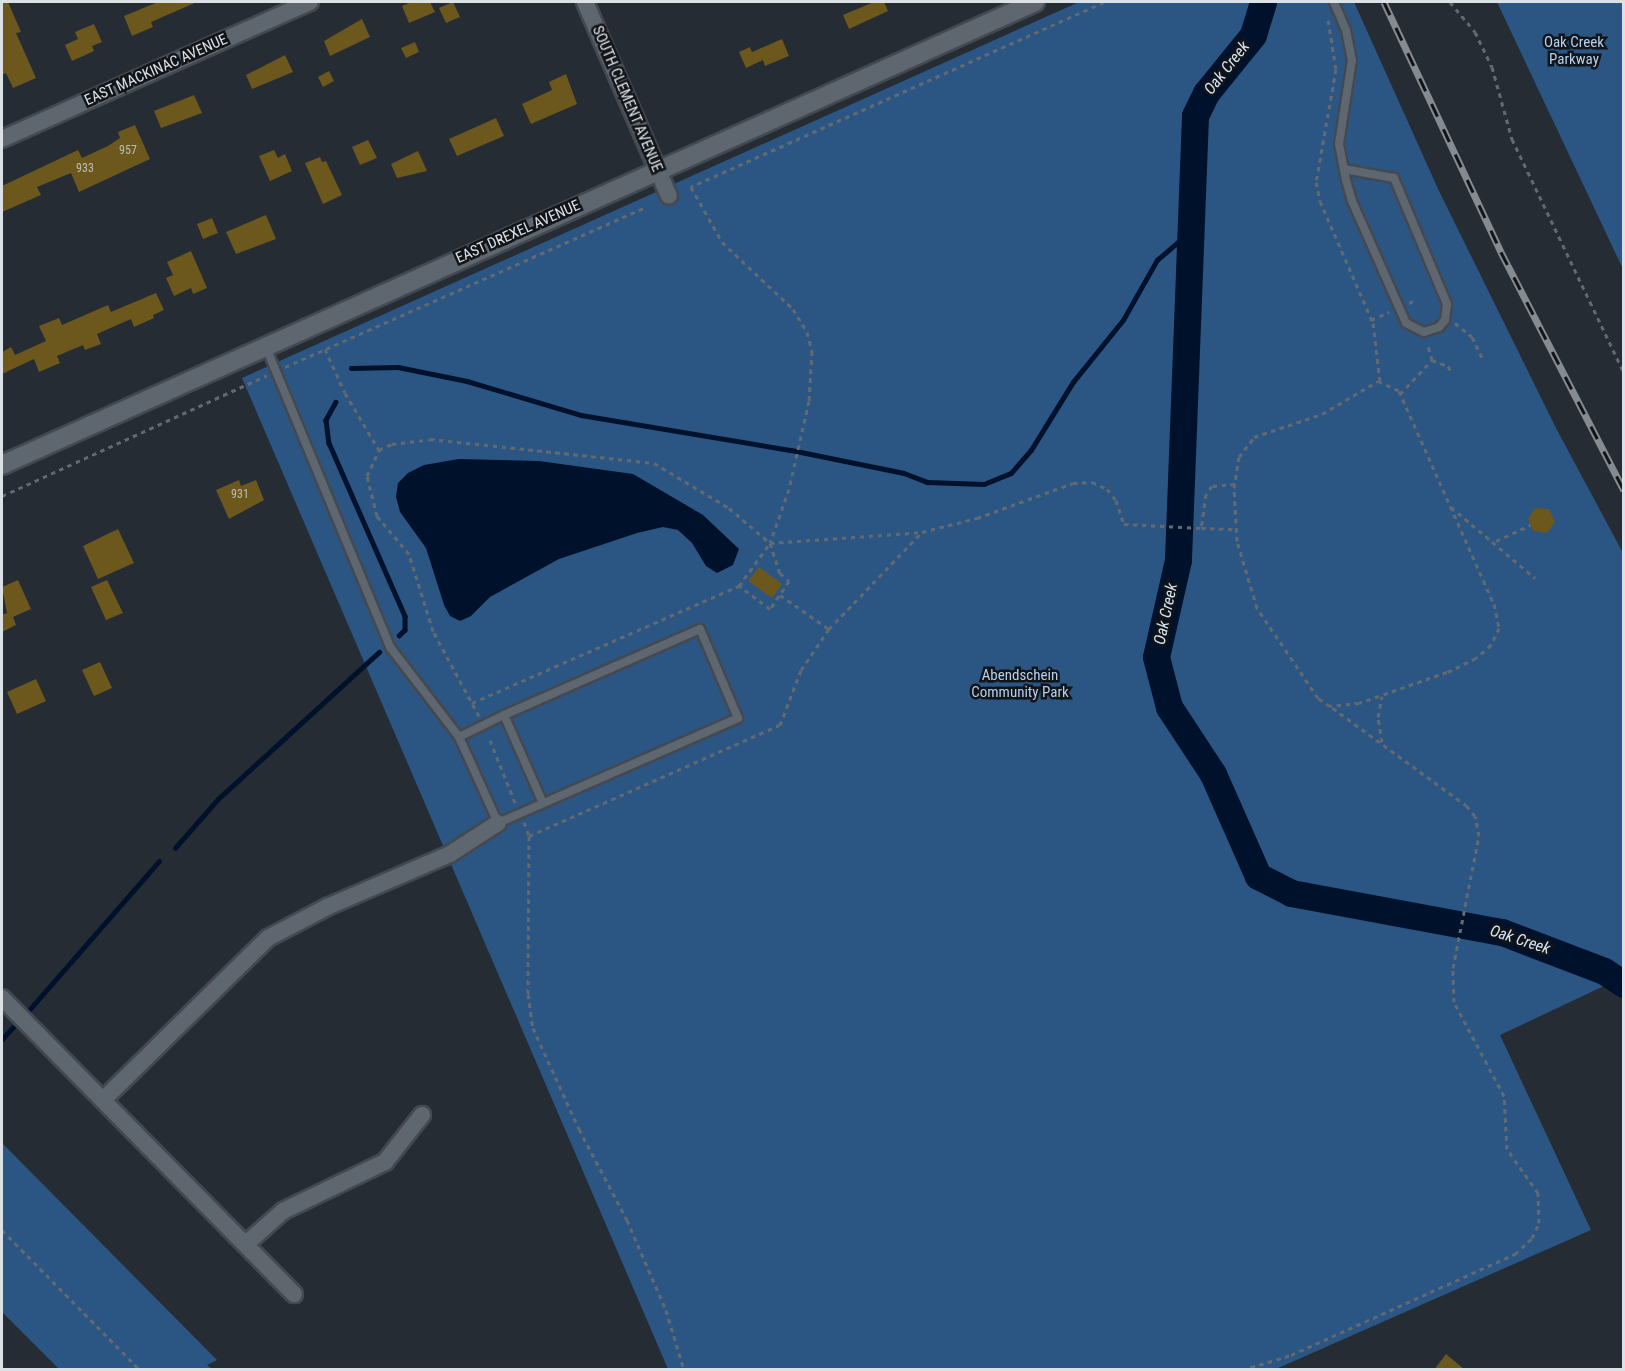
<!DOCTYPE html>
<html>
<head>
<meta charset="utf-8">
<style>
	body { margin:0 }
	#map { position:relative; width:1625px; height:1371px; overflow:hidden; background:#252c34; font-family:"Roboto Condensed",sans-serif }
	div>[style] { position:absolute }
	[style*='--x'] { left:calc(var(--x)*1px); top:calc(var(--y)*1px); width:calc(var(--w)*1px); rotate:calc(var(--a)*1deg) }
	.green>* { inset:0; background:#2b5683 }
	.water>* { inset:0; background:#00112b }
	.stream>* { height:4.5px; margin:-2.25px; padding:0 2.25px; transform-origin:2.25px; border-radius:2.25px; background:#00112b }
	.river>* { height:27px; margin:-13.5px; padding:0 13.5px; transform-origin:13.5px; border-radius:13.5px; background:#00112b }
	.building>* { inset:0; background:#6c571d }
	.path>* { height:3px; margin-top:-1.5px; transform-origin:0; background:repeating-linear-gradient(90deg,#636970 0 4.5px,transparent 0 9px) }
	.roads { filter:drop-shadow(2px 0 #444951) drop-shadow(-2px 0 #444951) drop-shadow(0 2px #444951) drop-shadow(0 -2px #444951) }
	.lane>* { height:8px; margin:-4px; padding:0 4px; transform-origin:4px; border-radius:4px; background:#5e666f }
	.street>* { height:16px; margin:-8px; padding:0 8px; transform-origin:8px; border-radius:8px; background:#5e666f }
	.secondary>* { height:18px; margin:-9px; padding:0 9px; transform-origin:9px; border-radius:9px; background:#5e666f }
	.rail>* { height:7px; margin-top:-3.5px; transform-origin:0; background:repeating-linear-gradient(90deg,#111418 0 14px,#858b91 0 28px); box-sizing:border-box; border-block:2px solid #858b91 }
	span { translate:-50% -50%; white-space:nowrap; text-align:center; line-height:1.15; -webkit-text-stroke:5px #111418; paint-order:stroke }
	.number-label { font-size:12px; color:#c0beb4 }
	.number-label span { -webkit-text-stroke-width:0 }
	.park-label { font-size:15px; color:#b5d0ef }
	.street-label { font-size:15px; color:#dce1e6 }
	.water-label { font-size:16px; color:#d8e6f5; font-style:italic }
	.frame { position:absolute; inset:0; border:3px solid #dce1e6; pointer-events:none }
</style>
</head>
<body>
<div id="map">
	<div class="green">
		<i style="clip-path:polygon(1079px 2px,1354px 2px,1439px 191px,1557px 430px,1623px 553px,1623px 977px,1500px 1035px,1591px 1230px,1276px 1369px,668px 1369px,242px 378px)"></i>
		<i style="clip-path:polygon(1497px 2px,1623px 2px,1623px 269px)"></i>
		<i style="clip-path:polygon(2px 1143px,217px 1360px,207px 1365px,212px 1369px,59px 1369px,2px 1312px)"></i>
	</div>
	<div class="water">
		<i style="clip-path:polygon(459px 459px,539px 461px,633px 474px,703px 515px,739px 549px,733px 565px,717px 573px,706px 566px,692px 543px,678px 530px,663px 527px,637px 533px,559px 559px,490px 597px,471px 616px,460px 621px,450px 616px,444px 605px,426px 548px,400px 512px,396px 497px,398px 483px,408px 473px,424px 465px)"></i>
	</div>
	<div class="stream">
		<i style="--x:351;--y:368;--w:47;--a:-1.2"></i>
		<i style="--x:398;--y:367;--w:70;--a:11.5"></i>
		<i style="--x:467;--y:381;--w:119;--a:16.6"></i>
		<i style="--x:581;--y:415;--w:213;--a:9.5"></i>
		<i style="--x:791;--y:450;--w:115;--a:11.5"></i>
		<i style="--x:904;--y:473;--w:25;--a:21"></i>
		<i style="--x:927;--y:482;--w:57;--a:2"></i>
		<i style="--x:984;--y:484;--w:29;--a:-22"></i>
		<i style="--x:1011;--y:473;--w:30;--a:-49"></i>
		<i style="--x:1031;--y:450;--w:80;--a:-58.3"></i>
		<i style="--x:1073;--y:382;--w:80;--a:-51.1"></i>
		<i style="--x:1123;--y:320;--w:69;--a:-60.5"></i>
		<i style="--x:1157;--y:260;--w:45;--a:-40.5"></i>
		<i style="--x:336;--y:402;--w:21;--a:119"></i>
		<i style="--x:326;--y:420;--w:23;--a:83"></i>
		<i style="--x:329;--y:443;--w:189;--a:66.3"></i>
		<i style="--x:405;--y:616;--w:14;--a:90"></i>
		<i style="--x:405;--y:630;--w:8;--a:135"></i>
		<i style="--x:175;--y:848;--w:65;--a:-48.7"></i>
		<i style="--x:218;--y:799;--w:218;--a:-42.4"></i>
		<i style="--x:30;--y:1009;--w:196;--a:-48.9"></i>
		<i style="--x:2;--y:1039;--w:16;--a:-47"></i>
	</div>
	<div class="river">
		<i style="--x:1263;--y:2;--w:34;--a:107"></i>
		<i style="--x:1253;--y:35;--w:75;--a:129"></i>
		<i style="--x:1206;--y:93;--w:25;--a:116"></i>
		<i style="--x:1195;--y:116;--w:444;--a:92.2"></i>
		<i style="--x:1178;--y:560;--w:99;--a:102.8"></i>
		<i style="--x:1156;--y:657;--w:52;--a:75.4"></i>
		<i style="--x:1169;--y:707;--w:80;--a:56.7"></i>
		<i style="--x:1213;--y:774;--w:111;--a:66.2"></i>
		<i style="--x:1258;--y:876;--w:37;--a:27"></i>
		<i style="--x:1291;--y:893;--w:215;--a:10.5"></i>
		<i style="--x:1502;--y:932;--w:109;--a:20.9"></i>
		<i style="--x:1604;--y:971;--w:24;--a:33"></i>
	</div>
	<div class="building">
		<i style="clip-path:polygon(2px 2px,8px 2px,21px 32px,16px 33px,36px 78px,13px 88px,6px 73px,2px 75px)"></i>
		<i style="clip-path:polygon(158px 2px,197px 2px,151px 22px,153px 27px,132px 36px,124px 16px)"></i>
		<i style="clip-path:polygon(411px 2px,430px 2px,435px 12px,409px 23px,402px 6px)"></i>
		<i style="clip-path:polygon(453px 2px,460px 17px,446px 23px,439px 8px)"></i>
		<i style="clip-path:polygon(874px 2px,884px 2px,888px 11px,849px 29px,843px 15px)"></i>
		<i style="clip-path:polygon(362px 19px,370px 37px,330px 56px,324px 41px)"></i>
		<i style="clip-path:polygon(94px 24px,102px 42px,92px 46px,94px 51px,72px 61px,65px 45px,78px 39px,75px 32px)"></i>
		<i style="clip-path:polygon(782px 39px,789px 56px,765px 66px,763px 60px,746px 68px,739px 52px,750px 47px,752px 52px)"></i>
		<i style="clip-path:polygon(415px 42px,419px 52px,406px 58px,401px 48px)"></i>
		<i style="clip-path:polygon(285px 55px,293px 72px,252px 89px,246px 75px)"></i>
		<i style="clip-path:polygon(329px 71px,334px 81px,323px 87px,318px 77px)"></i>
		<i style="clip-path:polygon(566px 74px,577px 104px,531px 124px,522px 104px,552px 90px,549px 82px)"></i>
		<i style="clip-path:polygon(194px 95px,202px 113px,161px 128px,154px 111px)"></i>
		<i style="clip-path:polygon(496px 118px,504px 136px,457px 156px,449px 139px)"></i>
		<i style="clip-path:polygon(135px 125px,150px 159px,79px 192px,71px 173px,37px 187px,41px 195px,2px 212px,2px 186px,78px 150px,82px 158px,108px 146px,120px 138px,118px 132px)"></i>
		<i style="clip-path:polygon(368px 140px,377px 158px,360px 165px,352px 147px)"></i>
		<i style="clip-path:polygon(274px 150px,278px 158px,285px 154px,292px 171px,270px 181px,259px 156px)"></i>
		<i style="clip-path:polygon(418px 151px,427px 171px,397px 178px,391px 164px)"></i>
		<i style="clip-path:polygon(320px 157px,322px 162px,326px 161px,342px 195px,323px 204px,305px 163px)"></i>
		<i style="clip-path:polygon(266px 215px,276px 239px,236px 254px,226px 232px)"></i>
		<i style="clip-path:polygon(212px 218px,218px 233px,203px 239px,197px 224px)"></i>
		<i style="clip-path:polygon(191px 251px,207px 288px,193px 294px,191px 288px,174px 296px,166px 278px,173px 275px,167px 262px)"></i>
		<i style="clip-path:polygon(156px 293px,164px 310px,153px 315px,154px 318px,134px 327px,131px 319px,97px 334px,101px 344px,85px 350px,83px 345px,57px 356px,60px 363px,39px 372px,34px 359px,2px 374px,2px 352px,11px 347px,15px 355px,46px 341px,39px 326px,59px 318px,62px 325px,108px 305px,111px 312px)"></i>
		<i style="clip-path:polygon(239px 480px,241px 486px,256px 480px,264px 500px,229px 519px,216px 490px)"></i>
		<i style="clip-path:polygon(1535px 508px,1549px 509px,1555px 522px,1547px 533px,1533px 531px,1528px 519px)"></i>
		<i style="clip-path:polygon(118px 529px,134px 563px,98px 579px,83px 546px)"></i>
		<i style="clip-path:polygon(759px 567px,782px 584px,772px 598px,748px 581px)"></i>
		<i style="clip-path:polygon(18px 580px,31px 609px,13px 617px,16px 625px,2px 632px,2px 615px,7px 613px,2px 587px)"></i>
		<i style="clip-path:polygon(107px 580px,123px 613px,106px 620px,91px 587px)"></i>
		<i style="clip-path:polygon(100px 662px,112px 688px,94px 696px,82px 670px)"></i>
		<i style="clip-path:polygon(36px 679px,46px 701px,17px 714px,7px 692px)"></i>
		<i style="clip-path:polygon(1446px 1354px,1465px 1370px,1434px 1370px)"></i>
	</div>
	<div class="path">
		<i style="--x:1104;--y:2;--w:453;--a:155.9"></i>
		<i style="--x:691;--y:187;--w:63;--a:60.6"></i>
		<i style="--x:722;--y:242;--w:98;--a:43.3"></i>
		<i style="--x:793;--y:309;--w:27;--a:59"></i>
		<i style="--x:807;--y:332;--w:20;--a:75"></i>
		<i style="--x:812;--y:351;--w:50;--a:93.4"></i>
		<i style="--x:809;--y:401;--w:90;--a:102.8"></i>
		<i style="--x:789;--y:489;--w:57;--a:109.4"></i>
		<i style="--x:770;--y:543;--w:152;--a:-4.1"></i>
		<i style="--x:922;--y:532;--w:57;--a:-14.3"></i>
		<i style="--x:977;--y:518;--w:102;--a:-20"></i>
		<i style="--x:1073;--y:483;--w:19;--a:-3"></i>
		<i style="--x:1092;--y:482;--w:17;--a:25"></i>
		<i style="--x:1107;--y:489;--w:14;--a:51"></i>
		<i style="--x:1116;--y:500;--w:25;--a:72"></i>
		<i style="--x:1124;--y:524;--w:77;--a:3"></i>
		<i style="--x:1450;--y:2;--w:39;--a:50"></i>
		<i style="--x:1475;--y:32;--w:39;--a:64"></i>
		<i style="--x:1492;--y:67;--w:75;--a:74.5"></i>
		<i style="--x:1512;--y:139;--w:259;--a:64.4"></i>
		<i style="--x:1328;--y:20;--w:50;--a:80.7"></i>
		<i style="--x:1336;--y:69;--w:115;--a:100"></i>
		<i style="--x:1316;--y:182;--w:19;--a:78"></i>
		<i style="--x:1320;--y:201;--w:133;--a:66.5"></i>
		<i style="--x:1373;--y:323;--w:59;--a:83.2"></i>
		<i style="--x:1409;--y:303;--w:8;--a:-23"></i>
		<i style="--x:1371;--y:320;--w:20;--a:-24"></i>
		<i style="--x:1455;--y:323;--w:22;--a:39"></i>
		<i style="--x:1472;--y:337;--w:25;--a:64"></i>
		<i style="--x:325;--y:349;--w:48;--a:65.6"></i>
		<i style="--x:345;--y:393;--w:66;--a:59.2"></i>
		<i style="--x:1432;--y:360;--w:17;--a:21"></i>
		<i style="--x:1448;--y:366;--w:8;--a:60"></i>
		<i style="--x:285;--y:367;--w:395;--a:-23.9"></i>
		<i style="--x:1378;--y:381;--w:23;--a:25"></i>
		<i style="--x:1399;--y:391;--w:233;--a:66"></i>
		<i style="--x:1494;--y:604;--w:25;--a:78"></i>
		<i style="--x:1499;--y:628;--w:19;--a:115"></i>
		<i style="--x:1491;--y:645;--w:20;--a:139"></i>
		<i style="--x:1476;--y:658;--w:32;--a:154"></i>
		<i style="--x:1447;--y:672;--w:93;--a:160.6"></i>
		<i style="--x:1359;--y:703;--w:29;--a:174"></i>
		<i style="--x:1330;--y:706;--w:14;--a:-146"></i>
		<i style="--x:1318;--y:698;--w:109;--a:-124.1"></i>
		<i style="--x:1257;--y:608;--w:70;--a:-106.6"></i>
		<i style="--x:1237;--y:541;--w:53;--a:-93.2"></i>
		<i style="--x:1234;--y:488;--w:31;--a:-81"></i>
		<i style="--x:1239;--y:457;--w:25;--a:-53"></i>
		<i style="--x:1254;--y:437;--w:72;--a:-18.7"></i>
		<i style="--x:1322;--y:414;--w:65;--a:-30.5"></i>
		<i style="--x:1400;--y:394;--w:47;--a:-46.7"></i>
		<i style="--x:1432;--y:360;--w:18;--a:-106"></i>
		<i style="--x:1235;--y:484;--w:23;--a:175"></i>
		<i style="--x:1212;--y:486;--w:10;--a:127"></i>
		<i style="--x:1206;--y:494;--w:34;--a:98"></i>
		<i style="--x:1201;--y:528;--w:35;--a:2"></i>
		<i style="--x:2;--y:496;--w:291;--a:-24.5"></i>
		<i style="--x:1451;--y:507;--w:110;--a:40.2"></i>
		<i style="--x:1496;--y:541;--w:38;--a:-25"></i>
		<i style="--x:780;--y:595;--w:60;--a:34.8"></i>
		<i style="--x:472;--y:703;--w:292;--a:-23.7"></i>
		<i style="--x:739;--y:586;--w:53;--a:-54.2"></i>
		<i style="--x:479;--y:716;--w:97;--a:-118.4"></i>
		<i style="--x:433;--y:631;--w:81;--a:-107.3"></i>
		<i style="--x:409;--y:554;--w:50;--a:-130.1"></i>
		<i style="--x:377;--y:516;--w:41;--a:-104"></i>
		<i style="--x:367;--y:476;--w:29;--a:-65"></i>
		<i style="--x:379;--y:450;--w:14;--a:-25"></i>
		<i style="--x:392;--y:444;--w:38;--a:-7"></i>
		<i style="--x:430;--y:439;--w:225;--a:6.1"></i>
		<i style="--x:654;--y:463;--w:87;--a:31"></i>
		<i style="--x:729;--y:508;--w:54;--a:40.5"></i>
		<i style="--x:770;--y:543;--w:32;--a:72"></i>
		<i style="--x:780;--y:573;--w:12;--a:42"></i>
		<i style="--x:789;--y:581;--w:34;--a:124"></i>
		<i style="--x:770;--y:609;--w:39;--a:-143"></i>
		<i style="--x:490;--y:740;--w:70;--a:68.2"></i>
		<i style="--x:1382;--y:742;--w:25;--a:-99"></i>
		<i style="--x:1378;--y:717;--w:21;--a:-79"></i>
		<i style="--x:524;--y:822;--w:15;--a:70"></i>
		<i style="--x:529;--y:836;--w:274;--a:-23.9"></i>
		<i style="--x:780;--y:725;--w:59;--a:-69.1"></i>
		<i style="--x:801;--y:670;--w:50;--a:-55.7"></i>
		<i style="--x:829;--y:629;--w:134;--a:-46.2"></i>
		<i style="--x:529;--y:836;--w:158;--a:90.4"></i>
		<i style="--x:528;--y:994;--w:34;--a:82"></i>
		<i style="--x:533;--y:1028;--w:111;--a:65.5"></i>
		<i style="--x:579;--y:1129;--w:103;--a:62.2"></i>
		<i style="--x:627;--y:1220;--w:98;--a:66.6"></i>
		<i style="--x:666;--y:1310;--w:63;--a:73.3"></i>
		<i style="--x:2;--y:1230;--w:197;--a:45.4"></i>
		<i style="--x:1242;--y:1370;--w:51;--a:-17"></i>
		<i style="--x:1291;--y:1355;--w:246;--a:-24.3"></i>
		<i style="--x:1515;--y:1254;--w:23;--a:-43"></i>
		<i style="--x:1532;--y:1238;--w:17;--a:-65"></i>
		<i style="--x:1539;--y:1223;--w:30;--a:-92"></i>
		<i style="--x:1538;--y:1193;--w:54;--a:-125.2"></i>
		<i style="--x:1507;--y:1149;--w:53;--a:-93.2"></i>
		<i style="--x:1504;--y:1096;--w:106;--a:-118"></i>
		<i style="--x:1454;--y:1002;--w:34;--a:-92"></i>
		<i style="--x:1453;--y:968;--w:135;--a:-78.9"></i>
		<i style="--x:1479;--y:836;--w:20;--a:-101"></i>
		<i style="--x:1475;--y:816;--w:13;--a:-129"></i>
		<i style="--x:1467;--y:806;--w:170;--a:-143.9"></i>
	</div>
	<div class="roads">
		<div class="lane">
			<i style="--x:1334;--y:2;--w:30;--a:67"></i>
			<i style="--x:1346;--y:30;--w:31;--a:79"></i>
			<i style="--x:1352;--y:60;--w:85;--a:98.8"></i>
			<i style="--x:1339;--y:144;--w:37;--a:79"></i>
			<i style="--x:1346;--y:180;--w:22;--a:74"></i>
			<i style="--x:1352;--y:201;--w:133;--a:66.1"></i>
			<i style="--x:1406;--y:323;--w:20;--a:27"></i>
			<i style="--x:1424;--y:332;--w:16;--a:-18"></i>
			<i style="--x:1439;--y:327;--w:9;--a:-49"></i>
			<i style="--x:1445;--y:320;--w:16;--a:-83"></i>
			<i style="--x:1447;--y:304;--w:137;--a:-112.8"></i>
			<i style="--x:1394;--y:178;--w:51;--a:-169.8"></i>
			<i style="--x:265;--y:345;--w:327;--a:67.5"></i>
			<i style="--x:390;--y:647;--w:113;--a:52.5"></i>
			<i style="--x:459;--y:737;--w:94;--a:65.6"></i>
			<i style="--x:498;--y:823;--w:262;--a:-23.6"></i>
			<i style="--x:738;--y:718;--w:97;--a:-113.1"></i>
			<i style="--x:700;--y:629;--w:214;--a:156.3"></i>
			<i style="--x:504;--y:715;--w:96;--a:66.1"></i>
			<i style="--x:459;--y:737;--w:50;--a:-26.1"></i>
		</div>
		<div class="street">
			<i style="--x:585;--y:2;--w:211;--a:66.6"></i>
			<i style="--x:2;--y:139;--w:337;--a:-24"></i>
			<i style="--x:2;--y:998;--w:416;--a:45.4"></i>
			<i style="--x:103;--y:1100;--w:231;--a:-44.5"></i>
			<i style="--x:268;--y:938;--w:67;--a:-27.7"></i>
			<i style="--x:327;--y:907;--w:134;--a:-23.3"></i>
			<i style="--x:450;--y:854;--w:57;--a:-32.9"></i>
			<i style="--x:247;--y:1243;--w:48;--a:-41.6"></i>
			<i style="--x:283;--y:1211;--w:113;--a:-25.7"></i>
			<i style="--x:385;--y:1162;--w:60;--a:-51.8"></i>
		</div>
		<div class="secondary">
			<i style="--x:2;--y:465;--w:1132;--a:-24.14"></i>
		</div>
	</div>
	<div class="rail">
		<i style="--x:1384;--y:2;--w:276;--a:64.9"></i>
		<i style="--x:1501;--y:252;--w:268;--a:62.7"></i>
	</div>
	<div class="number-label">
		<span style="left:128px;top:151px">957</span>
		<span style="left:85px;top:169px">933</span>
		<span style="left:240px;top:495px">931</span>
	</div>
	<div class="park-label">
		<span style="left:1574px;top:51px">Oak Creek<br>Parkway</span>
		<span style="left:1020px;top:684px">Abendschein<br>Community Park</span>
	</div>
	<div class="street-label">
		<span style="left:156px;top:70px;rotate:-24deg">EAST MACKINAC AVENUE</span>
		<span style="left:627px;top:99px;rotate:67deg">SOUTH CLEMENT AVENUE</span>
		<span style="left:518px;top:232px;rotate:-24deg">EAST DREXEL AVENUE</span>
	</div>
	<div class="water-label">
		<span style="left:1227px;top:68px;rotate:-52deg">Oak Creek</span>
		<span style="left:1166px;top:614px;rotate:-78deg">Oak Creek</span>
		<span style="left:1520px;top:940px;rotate:18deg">Oak Creek</span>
	</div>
	<div class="frame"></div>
</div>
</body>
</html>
